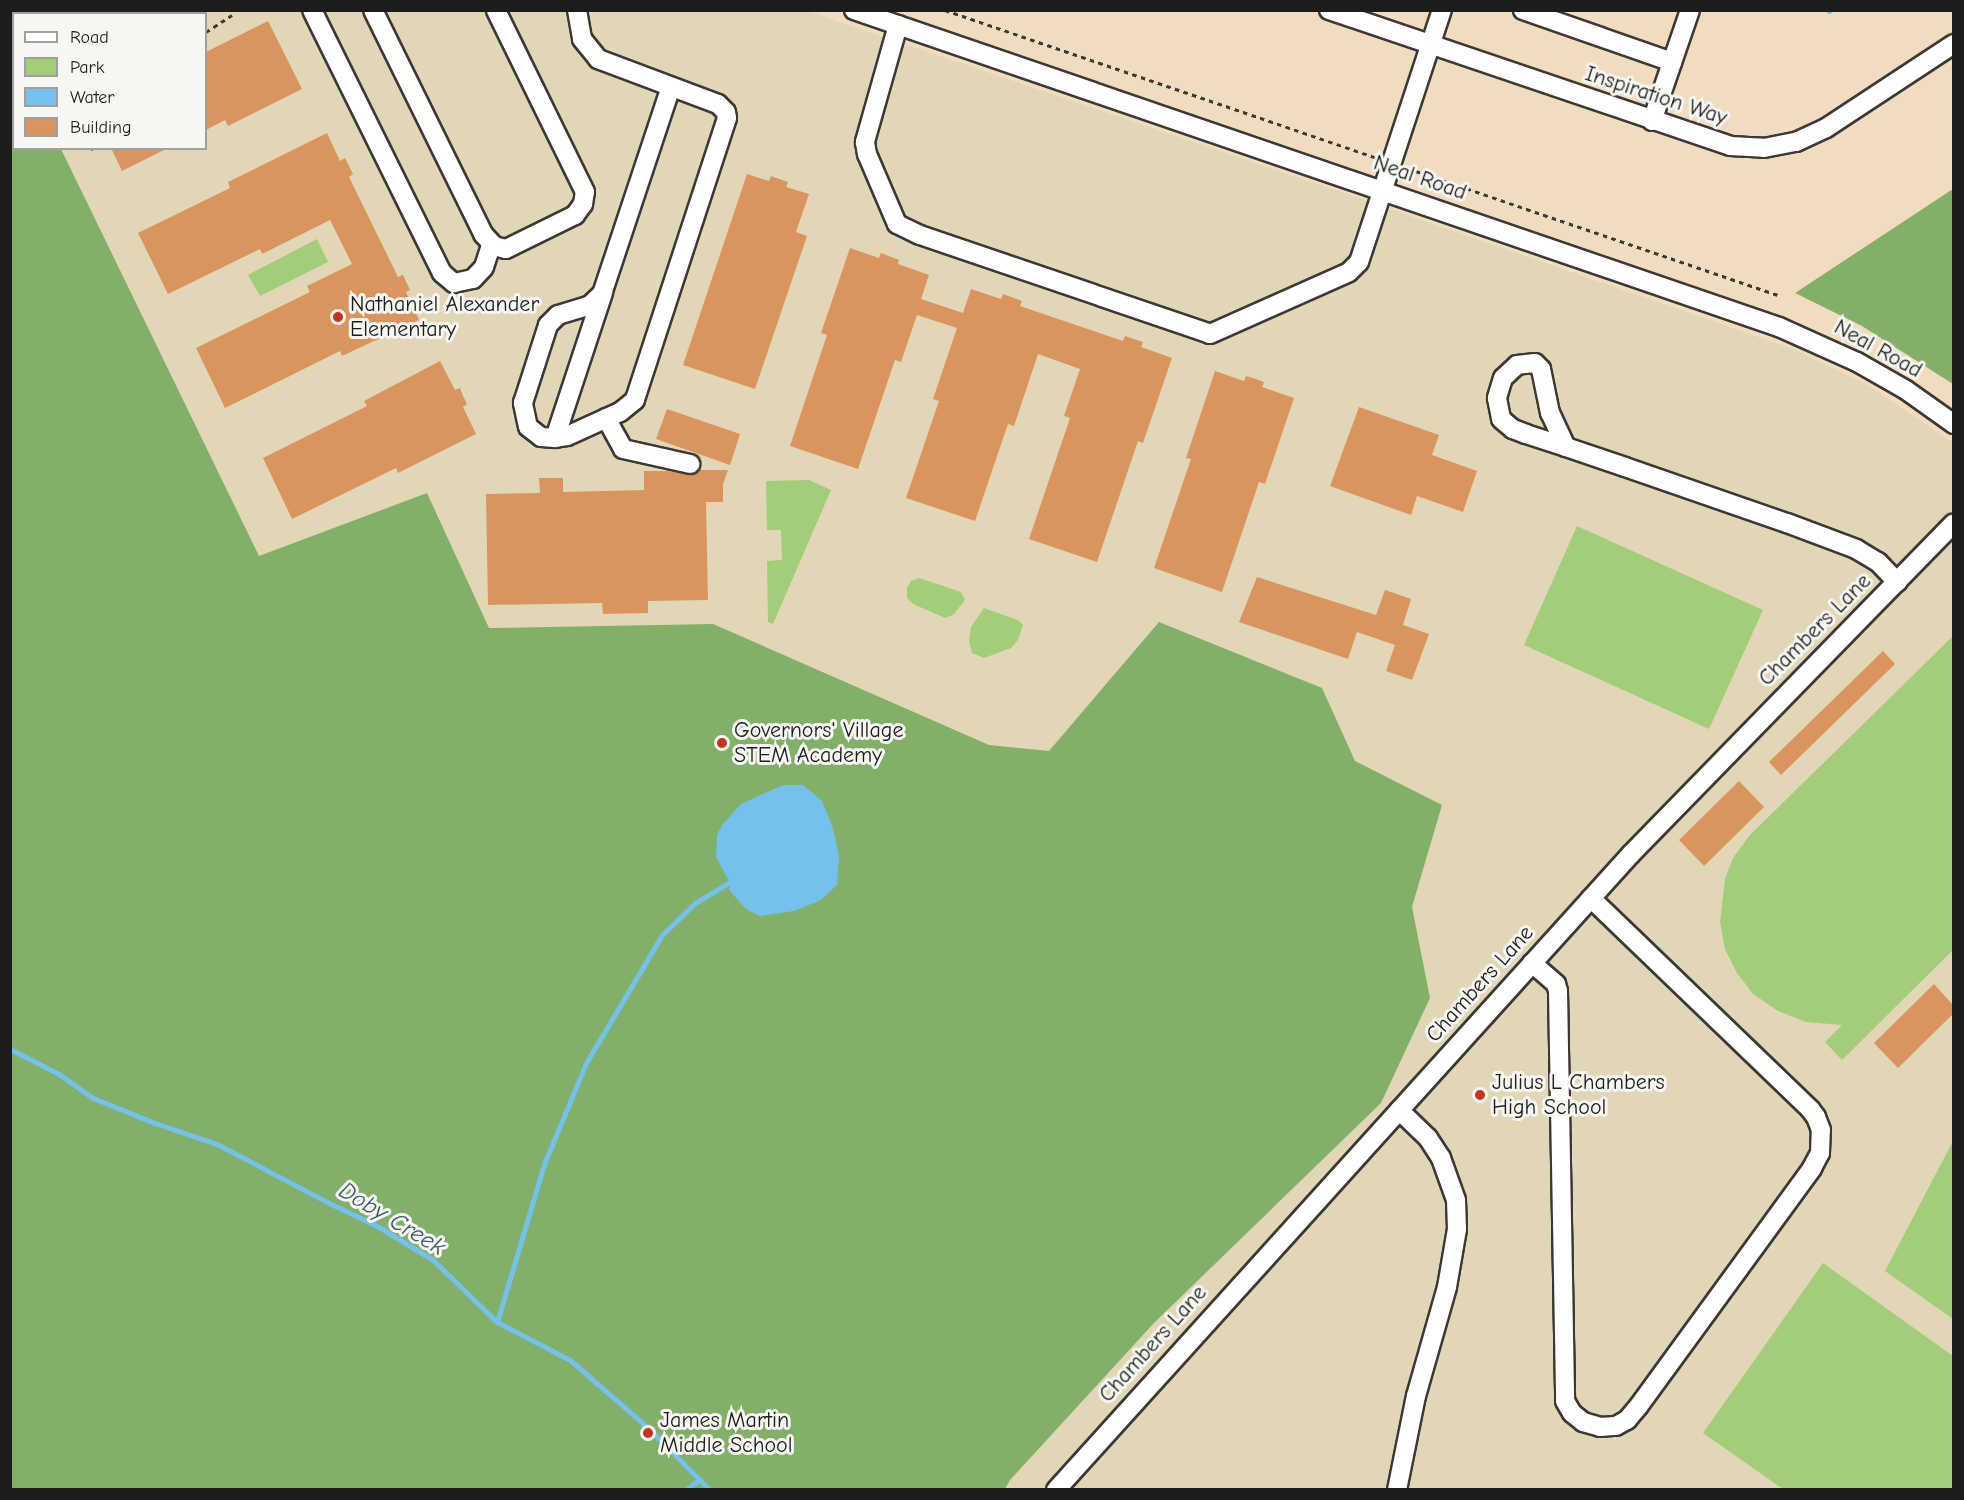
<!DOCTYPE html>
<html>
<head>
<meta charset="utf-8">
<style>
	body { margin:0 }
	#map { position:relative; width:1964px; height:1500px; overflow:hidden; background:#f1dcbf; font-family:"Comic Neue",sans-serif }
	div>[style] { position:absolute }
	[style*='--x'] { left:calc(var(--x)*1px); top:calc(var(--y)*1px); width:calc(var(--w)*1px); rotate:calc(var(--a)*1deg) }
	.built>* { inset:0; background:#e1d7b7 }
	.green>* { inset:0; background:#a3cd79 }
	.forest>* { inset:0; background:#82b069 }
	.water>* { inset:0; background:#74c1ee }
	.stream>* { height:5px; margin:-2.5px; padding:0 2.5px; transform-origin:2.5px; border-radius:2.5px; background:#74c1ee }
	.building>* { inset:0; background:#da955e }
	.path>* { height:3px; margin-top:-1.5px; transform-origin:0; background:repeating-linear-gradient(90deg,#3c3934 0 4.5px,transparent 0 9px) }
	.roads { filter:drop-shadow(2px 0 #3c3934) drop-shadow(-2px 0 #3c3934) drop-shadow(0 2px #3c3934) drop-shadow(0 -2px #3c3934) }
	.minor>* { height:18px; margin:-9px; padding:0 9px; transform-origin:9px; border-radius:9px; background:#fff }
	.dots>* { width:16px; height:16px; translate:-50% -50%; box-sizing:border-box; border:3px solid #f6f6f2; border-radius:50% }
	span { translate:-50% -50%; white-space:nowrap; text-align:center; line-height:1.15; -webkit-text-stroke:6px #f6f6f2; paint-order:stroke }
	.street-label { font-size:22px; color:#1c1c1c }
	.poi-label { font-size:22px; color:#1c1c1c }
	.left { translate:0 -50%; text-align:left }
	.water-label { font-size:24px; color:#3b5666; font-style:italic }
	.frame { position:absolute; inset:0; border:12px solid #1c1c1c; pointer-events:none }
	.legend { position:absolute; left:12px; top:12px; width:195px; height:138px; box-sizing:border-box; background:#f6f6f2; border:2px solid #9f9f9c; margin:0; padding:8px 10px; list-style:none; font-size:18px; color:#1c1c1c }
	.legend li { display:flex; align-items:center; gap:12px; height:30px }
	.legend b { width:30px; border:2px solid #9f9f9c }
</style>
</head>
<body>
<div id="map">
	<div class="built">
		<i style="clip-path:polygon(evenodd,10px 11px,807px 11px,1347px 194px,1796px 350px,1868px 385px,1949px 440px,1954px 443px,1953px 1489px,509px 1489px,11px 1008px,10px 11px,14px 14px,206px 14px,206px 148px,14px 148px,14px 14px)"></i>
	</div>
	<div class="green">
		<i style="clip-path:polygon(317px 239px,328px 262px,260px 296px,248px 275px)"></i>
		<i style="clip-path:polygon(809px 480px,831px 490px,773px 624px,768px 622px,767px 561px,782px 560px,781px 530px,767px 530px,766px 481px)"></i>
		<i style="clip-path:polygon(1577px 526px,1763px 610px,1709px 729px,1524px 645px)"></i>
		<i style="clip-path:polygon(919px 578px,961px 592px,965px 600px,953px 615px,945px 618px,913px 604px,907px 598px,907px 588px,911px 581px)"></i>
		<i style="clip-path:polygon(984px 608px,1018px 620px,1023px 625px,1018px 640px,1011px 648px,984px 658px,972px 653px,969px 641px,971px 627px)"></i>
		<i style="clip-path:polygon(1953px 636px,1953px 950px,1842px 1060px,1825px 1042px,1842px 1025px,1806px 1022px,1778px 1011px,1753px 994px,1737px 973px,1725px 949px,1720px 922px,1725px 879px,1733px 858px,1749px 836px)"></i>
		<i style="clip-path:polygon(1953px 1141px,1953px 1319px,1885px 1271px)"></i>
		<i style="clip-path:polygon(1823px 1263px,1953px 1356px,1953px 1489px,1783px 1489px,1703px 1433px)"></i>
	</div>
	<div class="forest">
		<i style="clip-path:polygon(10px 11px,28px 11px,28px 13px,14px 14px,14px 148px,61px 149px,259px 556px,427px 493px,489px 628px,713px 624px,989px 745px,1049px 751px,1159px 622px,1322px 688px,1355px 761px,1442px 805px,1412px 907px,1430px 998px,1381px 1103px,1154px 1323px,1010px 1480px,1005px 1489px,11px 1489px)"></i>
		<i style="clip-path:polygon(1953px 189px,1953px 384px,1862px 326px,1795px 293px)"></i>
	</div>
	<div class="water">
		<i style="clip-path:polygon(783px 785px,803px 785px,822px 801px,833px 828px,839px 856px,837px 885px,821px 900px,794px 911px,760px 916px,746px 909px,729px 890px,730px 883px,716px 857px,717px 835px,722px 825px,741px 804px)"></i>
	</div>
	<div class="stream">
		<i style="--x:1829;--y:11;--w:1;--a:-90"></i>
		<i style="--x:10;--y:1049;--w:55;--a:27"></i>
		<i style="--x:59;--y:1074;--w:42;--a:35.2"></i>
		<i style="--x:93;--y:1098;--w:67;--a:22"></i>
		<i style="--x:155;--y:1123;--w:65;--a:18.7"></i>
		<i style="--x:217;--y:1144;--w:122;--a:27.8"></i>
		<i style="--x:325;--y:1201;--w:60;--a:25.7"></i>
		<i style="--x:379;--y:1227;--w:63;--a:31.4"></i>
		<i style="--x:433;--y:1260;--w:89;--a:44.1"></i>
		<i style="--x:497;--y:1322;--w:82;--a:27.5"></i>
		<i style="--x:570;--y:1360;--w:102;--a:41"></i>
		<i style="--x:647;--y:1427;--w:89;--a:45"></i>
		<i style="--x:497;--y:1322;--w:165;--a:-73.4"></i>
		<i style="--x:544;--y:1164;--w:109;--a:-67.4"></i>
		<i style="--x:586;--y:1063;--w:149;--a:-59.3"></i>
		<i style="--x:662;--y:935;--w:46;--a:-44.1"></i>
		<i style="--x:695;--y:903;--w:44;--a:-31.2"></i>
		<i style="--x:685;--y:1490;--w:17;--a:-36"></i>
	</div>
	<div class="building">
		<i style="clip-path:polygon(268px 21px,302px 89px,228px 126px,225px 120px,206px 130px,206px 52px)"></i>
		<i style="clip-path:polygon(327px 133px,340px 161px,345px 158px,353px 174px,349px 177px,398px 277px,403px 275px,410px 290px,406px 292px,419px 320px,342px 356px,340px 351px,225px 408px,196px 348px,310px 292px,307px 286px,352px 264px,330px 220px,262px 254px,260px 249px,168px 294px,138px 233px,230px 188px,228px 182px)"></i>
		<i style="clip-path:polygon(111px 148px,168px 148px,122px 171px)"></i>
		<i style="clip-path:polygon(747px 174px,769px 181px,771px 176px,788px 182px,786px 187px,809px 194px,796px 232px,807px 236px,755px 389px,683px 365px)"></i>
		<i style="clip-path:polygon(850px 248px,879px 258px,881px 253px,899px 260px,898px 264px,929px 275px,921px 299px,963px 313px,971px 289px,1001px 299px,1003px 294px,1022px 301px,1020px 306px,1123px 341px,1125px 336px,1143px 342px,1141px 347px,1172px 358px,1143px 443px,1138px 441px,1097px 562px,1029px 539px,1070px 418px,1064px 416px,1080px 369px,1038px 354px,1014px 426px,1008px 424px,975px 521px,906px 498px,939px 401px,933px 399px,957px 328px,917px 315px,901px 362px,895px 360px,858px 469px,790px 446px,827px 335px,821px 333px)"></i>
		<i style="clip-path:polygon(440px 361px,455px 390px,460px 388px,463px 396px,467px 404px,463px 407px,476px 434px,398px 473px,396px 468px,292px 519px,263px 458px,367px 406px,364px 401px)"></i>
		<i style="clip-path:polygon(1215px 371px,1244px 381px,1246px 376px,1256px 379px,1264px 382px,1262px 387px,1294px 398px,1265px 484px,1259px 482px,1222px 592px,1154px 568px,1191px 459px,1186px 458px)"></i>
		<i style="clip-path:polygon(1359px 407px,1439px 435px,1432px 455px,1477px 471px,1463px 512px,1417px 496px,1411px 515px,1330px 486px)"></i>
		<i style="clip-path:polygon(667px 409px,740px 434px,730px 465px,656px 439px)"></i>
		<i style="clip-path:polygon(699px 470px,728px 470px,723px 484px,723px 502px,706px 502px,708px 600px,648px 601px,648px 613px,603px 614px,602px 603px,488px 605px,486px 494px,540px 493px,539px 478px,563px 478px,563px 492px,644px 490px,644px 471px,668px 471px,688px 475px)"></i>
		<i style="clip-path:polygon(1257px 577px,1376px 615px,1385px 590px,1411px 599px,1403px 625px,1429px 634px,1412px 680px,1386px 671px,1395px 645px,1357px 632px,1348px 659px,1239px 622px)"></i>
		<i style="clip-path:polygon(1883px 651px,1895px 664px,1781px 775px,1769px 762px)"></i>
		<i style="clip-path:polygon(1739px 781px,1764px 807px,1704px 866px,1679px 840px)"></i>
		<i style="clip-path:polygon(1934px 984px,1953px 1005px,1953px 1014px,1898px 1068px,1874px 1043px)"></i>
	</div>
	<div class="path">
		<i style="--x:945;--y:10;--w:454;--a:18.9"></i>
		<i style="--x:206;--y:32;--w:31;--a:-33"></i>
		<i style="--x:92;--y:148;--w:2;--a:63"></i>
		<i style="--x:1407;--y:168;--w:392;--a:18.9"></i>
	</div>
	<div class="roads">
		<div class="minor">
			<i style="--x:312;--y:10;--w:293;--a:63.7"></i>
			<i style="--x:442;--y:273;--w:16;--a:40"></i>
			<i style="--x:454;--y:283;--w:19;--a:-12"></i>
			<i style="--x:473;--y:279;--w:16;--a:-47"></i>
			<i style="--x:484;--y:267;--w:23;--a:-72"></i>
			<i style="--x:373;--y:10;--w:250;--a:63.8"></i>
			<i style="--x:483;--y:234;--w:16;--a:47"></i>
			<i style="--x:494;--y:246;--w:12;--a:14"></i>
			<i style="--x:506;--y:249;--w:77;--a:-26.2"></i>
			<i style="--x:575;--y:215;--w:14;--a:-54"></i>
			<i style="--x:583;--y:204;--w:12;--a:-81"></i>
			<i style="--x:585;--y:192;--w:203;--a:-116.1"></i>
			<i style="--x:577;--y:10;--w:29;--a:80"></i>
			<i style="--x:582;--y:39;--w:26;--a:51"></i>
			<i style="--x:598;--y:59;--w:128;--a:20.6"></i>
			<i style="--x:718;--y:104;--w:11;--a:45"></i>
			<i style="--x:726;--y:112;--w:6;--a:81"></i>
			<i style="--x:727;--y:118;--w:297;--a:108.1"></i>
			<i style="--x:635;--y:400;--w:19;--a:141"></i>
			<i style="--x:620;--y:412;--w:58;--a:155.6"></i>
			<i style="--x:567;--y:436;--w:12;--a:171"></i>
			<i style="--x:555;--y:438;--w:14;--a:-176"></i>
			<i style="--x:541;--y:437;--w:16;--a:-142"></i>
			<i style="--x:528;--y:427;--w:25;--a:-102"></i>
			<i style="--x:523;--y:403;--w:82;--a:-72.2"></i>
			<i style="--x:548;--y:325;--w:14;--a:-45"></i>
			<i style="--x:558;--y:315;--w:34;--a:-17"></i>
			<i style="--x:590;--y:305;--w:16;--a:-43"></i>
			<i style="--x:602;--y:294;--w:218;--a:-71.6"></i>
			<i style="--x:854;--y:10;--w:978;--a:18.92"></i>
			<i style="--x:1779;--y:327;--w:85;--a:24.2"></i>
			<i style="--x:1857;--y:362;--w:56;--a:29.7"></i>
			<i style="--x:1906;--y:390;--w:59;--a:35.3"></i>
			<i style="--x:1329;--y:10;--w:423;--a:18.7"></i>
			<i style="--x:1730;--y:146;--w:34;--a:3"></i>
			<i style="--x:1764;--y:148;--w:33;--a:-11"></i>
			<i style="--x:1796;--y:142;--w:33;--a:-25"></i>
			<i style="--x:1826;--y:128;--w:153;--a:-33.3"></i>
			<i style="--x:1523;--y:10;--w:158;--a:19.2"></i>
			<i style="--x:898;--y:25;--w:122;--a:105.8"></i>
			<i style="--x:865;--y:142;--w:12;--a:81"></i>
			<i style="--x:867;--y:154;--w:76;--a:66.8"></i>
			<i style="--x:897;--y:224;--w:25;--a:26"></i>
			<i style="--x:920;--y:235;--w:306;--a:18.8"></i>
			<i style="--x:1210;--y:334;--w:152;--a:-24"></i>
			<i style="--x:1349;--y:272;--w:14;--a:-45"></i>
			<i style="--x:1359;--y:262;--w:265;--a:-71.8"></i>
			<i style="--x:1652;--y:121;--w:117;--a:-71.1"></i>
			<i style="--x:606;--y:418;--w:35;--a:61"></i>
			<i style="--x:623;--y:449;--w:69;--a:12.6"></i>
			<i style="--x:555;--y:438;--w:153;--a:-71.7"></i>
			<i style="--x:1566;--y:447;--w:38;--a:-115"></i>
			<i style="--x:1550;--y:413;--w:45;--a:-101.6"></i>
			<i style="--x:1541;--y:369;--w:8;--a:-135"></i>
			<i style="--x:1535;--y:363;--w:18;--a:174"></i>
			<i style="--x:1517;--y:365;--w:19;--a:137"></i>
			<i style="--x:1503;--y:378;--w:21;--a:107"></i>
			<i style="--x:1497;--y:398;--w:21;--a:79"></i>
			<i style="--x:1501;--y:419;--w:16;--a:40"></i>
			<i style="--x:1513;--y:429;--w:14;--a:21"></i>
			<i style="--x:1526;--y:434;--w:42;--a:18"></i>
			<i style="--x:1566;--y:447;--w:62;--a:18.7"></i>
			<i style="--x:1625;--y:467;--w:171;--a:19.1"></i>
			<i style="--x:1787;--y:523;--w:74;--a:20.6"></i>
			<i style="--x:1856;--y:549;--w:26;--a:31"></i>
			<i style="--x:1878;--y:562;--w:28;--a:46"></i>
			<i style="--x:1532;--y:963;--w:32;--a:41"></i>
			<i style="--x:1556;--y:984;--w:7;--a:74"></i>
			<i style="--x:1558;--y:991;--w:410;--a:89"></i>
			<i style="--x:1565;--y:1401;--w:14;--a:60"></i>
			<i style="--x:1572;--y:1413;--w:14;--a:39"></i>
			<i style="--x:1583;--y:1422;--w:18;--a:16"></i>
			<i style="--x:1600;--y:1427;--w:16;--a:-4"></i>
			<i style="--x:1616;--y:1426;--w:13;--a:-29"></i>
			<i style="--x:1627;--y:1420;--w:17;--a:-50"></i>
			<i style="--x:1638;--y:1407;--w:296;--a:-53.9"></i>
			<i style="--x:1812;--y:1168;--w:17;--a:-62"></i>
			<i style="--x:1820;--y:1153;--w:23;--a:-88"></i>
			<i style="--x:1821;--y:1130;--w:14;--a:-111"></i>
			<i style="--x:1816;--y:1117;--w:10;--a:-127"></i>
			<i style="--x:1810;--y:1109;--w:304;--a:-136.1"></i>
			<i style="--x:1056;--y:1490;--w:857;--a:-47.88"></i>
			<i style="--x:1631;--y:854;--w:462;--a:-45.7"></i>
			<i style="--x:1397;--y:1490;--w:96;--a:-78.6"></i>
			<i style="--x:1416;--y:1396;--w:113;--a:-74.1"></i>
			<i style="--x:1447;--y:1287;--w:59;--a:-80.2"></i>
			<i style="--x:1457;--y:1229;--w:29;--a:-92"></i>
			<i style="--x:1456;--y:1200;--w:45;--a:-109.7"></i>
			<i style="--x:1441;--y:1158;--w:24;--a:-123"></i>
			<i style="--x:1428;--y:1138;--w:40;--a:-136"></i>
		</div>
	</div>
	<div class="dots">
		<i style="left:338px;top:317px;background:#c8321e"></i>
		<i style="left:722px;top:743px;background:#c8321e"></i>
		<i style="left:1480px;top:1095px;background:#c8321e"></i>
		<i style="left:648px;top:1433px;background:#c8321e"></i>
	</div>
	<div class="street-label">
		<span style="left:1656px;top:96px;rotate:18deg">Inspiration Way</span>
		<span style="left:1420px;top:178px;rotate:19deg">Neal Road</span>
		<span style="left:1878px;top:349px;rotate:29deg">Neal Road</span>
		<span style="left:1815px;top:630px;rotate:-45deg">Chambers Lane</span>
		<span style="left:1480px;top:984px;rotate:-48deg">Chambers Lane</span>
		<span style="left:1153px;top:1344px;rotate:-48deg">Chambers Lane</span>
	</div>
	<div class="poi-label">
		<span class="left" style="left:350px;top:317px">Nathaniel Alexander<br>Elementary</span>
		<span class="left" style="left:734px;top:743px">Governors' Village<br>STEM Academy</span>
		<span class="left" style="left:1492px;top:1095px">Julius L Chambers<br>High School</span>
		<span class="left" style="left:660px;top:1433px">James Martin<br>Middle School</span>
	</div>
	<div class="water-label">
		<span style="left:392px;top:1219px;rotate:31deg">Doby Creek</span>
	</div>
	<div class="frame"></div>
	<ul class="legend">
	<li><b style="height:8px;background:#fff"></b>Road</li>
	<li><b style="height:16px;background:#a3cd79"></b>Park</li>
	<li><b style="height:16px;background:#74c1ee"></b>Water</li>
	<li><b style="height:16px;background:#da955e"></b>Building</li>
	</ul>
</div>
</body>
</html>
